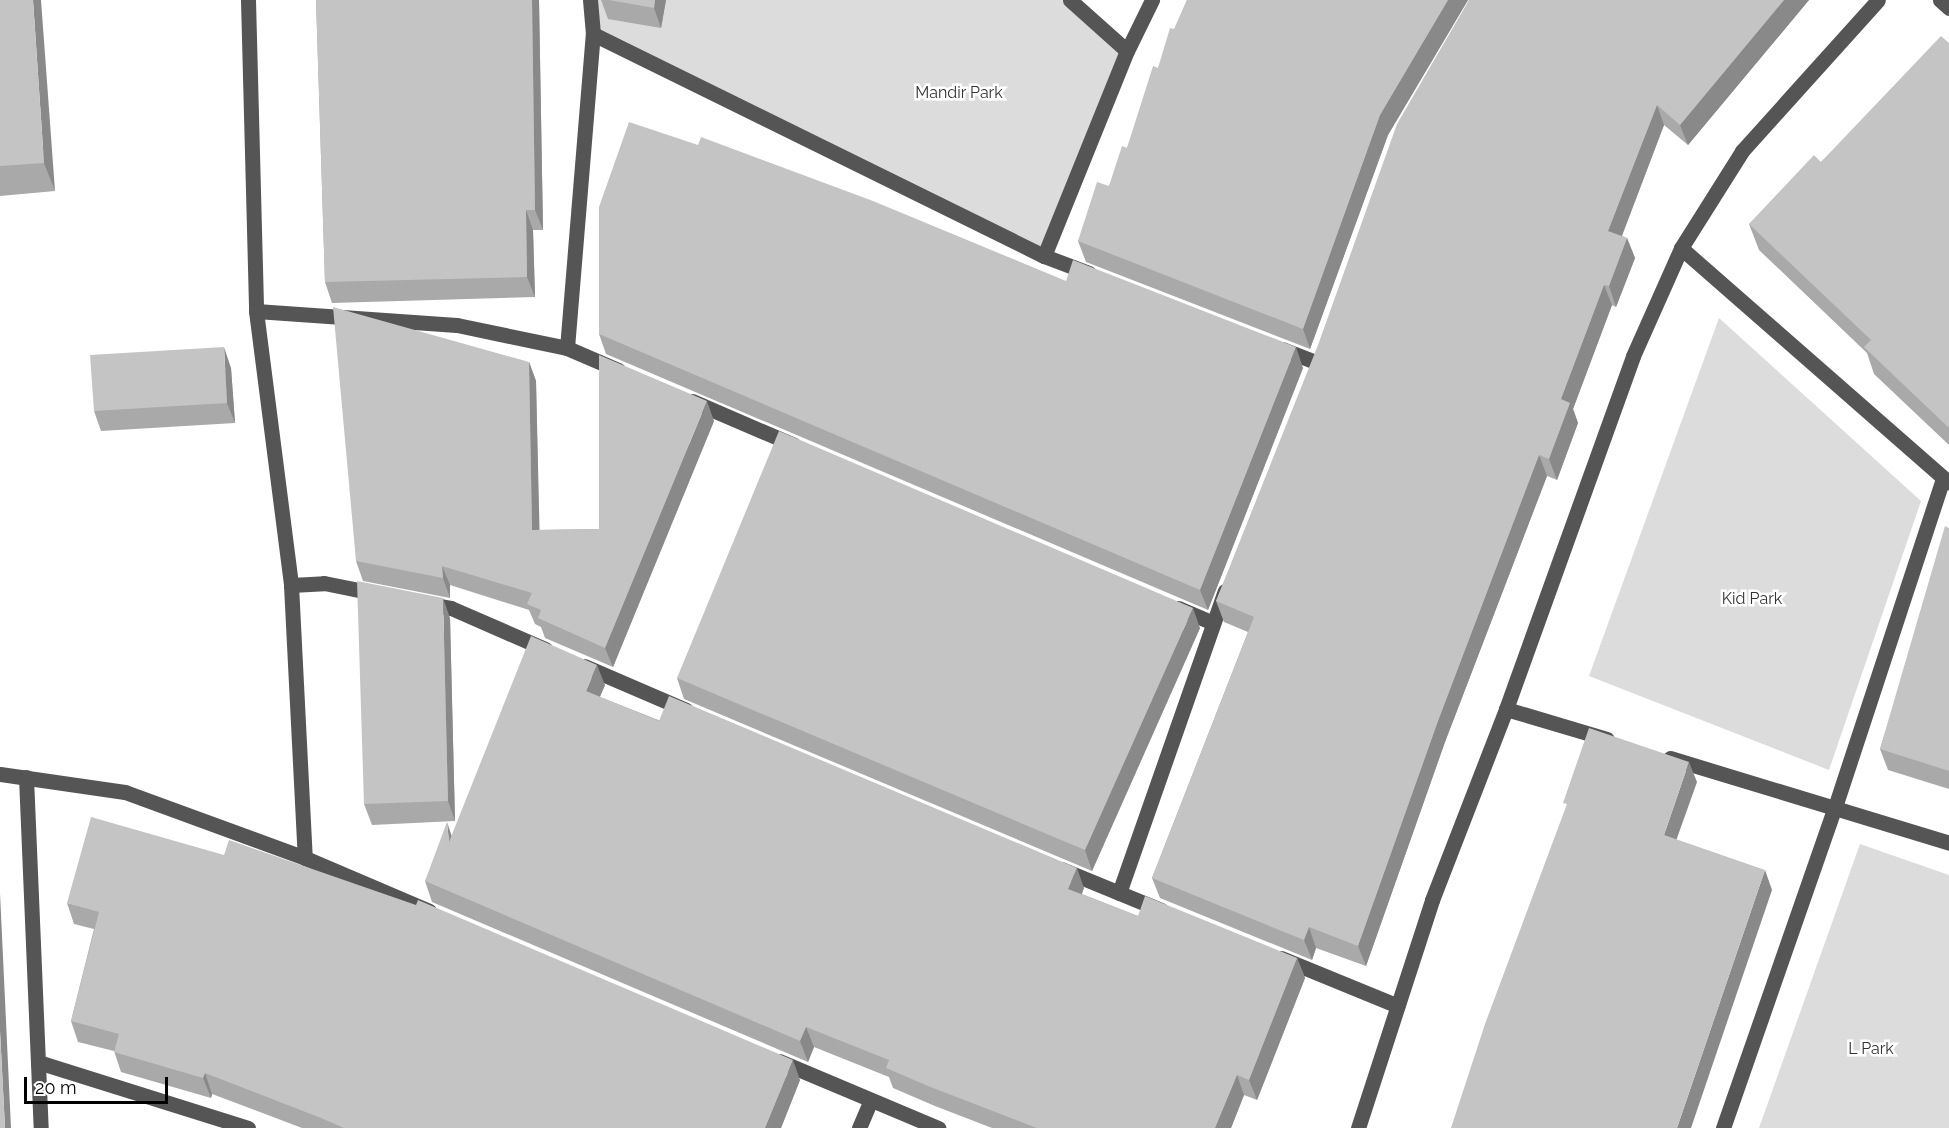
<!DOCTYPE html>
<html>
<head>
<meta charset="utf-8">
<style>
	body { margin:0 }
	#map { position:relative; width:1949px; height:1128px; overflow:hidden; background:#fff; font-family:Raleway,sans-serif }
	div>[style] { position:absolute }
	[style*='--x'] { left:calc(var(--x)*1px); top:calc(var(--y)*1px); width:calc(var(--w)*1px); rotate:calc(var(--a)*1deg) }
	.green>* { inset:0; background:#dcdcdc }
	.minor>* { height:15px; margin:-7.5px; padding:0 7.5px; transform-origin:7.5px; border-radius:7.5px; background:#555 }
	.wall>* { inset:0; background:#a9a9a9 }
	.shaded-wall>* { inset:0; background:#898989 }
	.building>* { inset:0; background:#c4c4c4 }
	span { translate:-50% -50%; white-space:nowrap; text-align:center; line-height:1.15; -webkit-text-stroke:5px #fff; paint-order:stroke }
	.park-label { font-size:16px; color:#333 }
	.scale { position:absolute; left:24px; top:1077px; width:144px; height:27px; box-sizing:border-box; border:3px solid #000; border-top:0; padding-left:8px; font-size:18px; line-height:21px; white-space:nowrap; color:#000; -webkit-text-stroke:4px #fff; paint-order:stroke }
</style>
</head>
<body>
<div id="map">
	<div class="green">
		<i style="clip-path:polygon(590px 0,1067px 0,1127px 51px,1044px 256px,593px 34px)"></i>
		<i style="clip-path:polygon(1719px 318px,1921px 501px,1829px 770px,1589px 676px)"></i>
		<i style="clip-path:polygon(1860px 844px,1949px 875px,1949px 1128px,1759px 1128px)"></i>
	</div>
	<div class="minor">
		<i style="--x:248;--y:0;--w:311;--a:88.5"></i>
		<i style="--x:256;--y:311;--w:276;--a:82.7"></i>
		<i style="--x:291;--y:585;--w:273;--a:87.1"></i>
		<i style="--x:1070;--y:0;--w:76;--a:41.8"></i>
		<i style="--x:1940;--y:0;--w:12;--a:42"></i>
		<i style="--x:593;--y:34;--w:503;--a:26.21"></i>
		<i style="--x:1044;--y:256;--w:48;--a:20.7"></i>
		<i style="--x:1681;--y:248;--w:356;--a:41.2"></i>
		<i style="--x:1044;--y:256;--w:221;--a:-68"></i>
		<i style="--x:1127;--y:51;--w:57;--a:-63.9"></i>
		<i style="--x:256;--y:311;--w:201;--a:4"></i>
		<i style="--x:457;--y:325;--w:112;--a:11.8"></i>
		<i style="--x:567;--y:348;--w:56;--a:23.3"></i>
		<i style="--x:567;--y:348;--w:315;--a:-85.3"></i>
		<i style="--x:593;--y:34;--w:34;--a:-95"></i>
		<i style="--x:1282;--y:349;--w:36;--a:21"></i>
		<i style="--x:692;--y:401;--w:111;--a:23.3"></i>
		<i style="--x:291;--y:585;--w:33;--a:-3"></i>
		<i style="--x:324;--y:583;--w:55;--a:11.5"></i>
		<i style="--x:428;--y:604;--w:23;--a:10"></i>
		<i style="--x:451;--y:608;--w:103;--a:23.6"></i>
		<i style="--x:1178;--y:608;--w:38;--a:23"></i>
		<i style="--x:584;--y:666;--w:111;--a:23.3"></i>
		<i style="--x:1506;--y:709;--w:105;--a:16.5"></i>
		<i style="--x:1670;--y:758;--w:292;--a:16.9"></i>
		<i style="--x:0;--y:774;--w:126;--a:8.2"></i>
		<i style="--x:125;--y:792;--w:192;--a:20.1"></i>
		<i style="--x:305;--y:858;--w:135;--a:23.1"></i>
		<i style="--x:26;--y:777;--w:351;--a:87.6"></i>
		<i style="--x:1061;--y:869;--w:108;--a:22.3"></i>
		<i style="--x:1119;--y:893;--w:320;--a:-70.7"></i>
		<i style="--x:1281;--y:958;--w:126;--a:22.3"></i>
		<i style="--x:779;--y:1061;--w:173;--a:22.8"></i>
		<i style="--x:38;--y:1062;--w:220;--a:17.4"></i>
		<i style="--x:859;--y:1128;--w:30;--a:-67"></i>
		<i style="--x:1358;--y:1128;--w:240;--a:-72"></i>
		<i style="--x:1432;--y:900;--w:205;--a:-68.8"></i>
		<i style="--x:1506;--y:709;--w:375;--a:-70.2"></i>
		<i style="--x:1633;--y:356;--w:118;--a:-66"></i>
		<i style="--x:1681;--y:248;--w:115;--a:-57.8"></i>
		<i style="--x:1742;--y:151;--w:203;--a:-48"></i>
		<i style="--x:1723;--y:1128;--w:340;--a:-70.8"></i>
		<i style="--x:1835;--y:807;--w:346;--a:-71.8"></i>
	</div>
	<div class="wall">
		<i style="clip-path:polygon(0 0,55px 191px,0 196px)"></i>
		<i style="clip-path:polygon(316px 0,539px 0,543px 230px,533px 230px,535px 297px,332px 303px,325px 282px)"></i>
		<i style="clip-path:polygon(601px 0,666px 0,661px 28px,608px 19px)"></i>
		<i style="clip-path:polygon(1187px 0,1468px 0,1388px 135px,1310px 349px,1086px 262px,1078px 241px,1109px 186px,1127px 148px,1158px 68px)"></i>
		<i style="clip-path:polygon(1469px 0,1809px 0,1688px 145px,1664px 125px,1622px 236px,1627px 238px,1635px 258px,1616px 307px,1612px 305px,1573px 409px,1578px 423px,1557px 480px,1547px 476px,1445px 742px,1366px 966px,1316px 948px,1312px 960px,1160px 898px,1152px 878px,1248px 632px,1224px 622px,1216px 601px)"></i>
		<i style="clip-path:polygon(1949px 43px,1949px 445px,1874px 374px,1867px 353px,1759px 250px,1749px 224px,1821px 162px)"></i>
		<i style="clip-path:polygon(1066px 281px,1303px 368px,1208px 610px,606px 354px,599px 334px)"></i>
		<i style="clip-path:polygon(529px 362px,536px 381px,539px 530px,599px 529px,714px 421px,613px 667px,545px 638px,541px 627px,535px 624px,529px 610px,450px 585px,450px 598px,363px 581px,356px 561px)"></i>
		<i style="clip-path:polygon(231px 368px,235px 423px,101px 431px,94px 411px)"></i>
		<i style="clip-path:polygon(1949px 528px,1949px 789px,1888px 770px,1880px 749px)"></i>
		<i style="clip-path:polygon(450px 618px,455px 821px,372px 825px,364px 804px)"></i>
		<i style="clip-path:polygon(1200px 628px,1092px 871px,684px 699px,677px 678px)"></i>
		<i style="clip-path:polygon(605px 685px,600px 697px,1084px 888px,1082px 894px,1138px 916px,1297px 958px,1305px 978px,1257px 1100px,1244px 1095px,1231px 1128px,992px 1128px,935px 1106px,893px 1088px,889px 1077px,814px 1047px,808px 1062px,432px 902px,425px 881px,452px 836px)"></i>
		<i style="clip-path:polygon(67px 903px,800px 1080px,781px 1128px,302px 1128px,212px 1094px,211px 1098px,121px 1072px,114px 1051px,78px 1042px,71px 1021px,94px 929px,74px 924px)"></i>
	</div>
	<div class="shaded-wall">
		<i style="clip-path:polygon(33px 0,41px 0,55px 191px,44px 163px)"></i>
		<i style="clip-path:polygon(532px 0,539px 0,543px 230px,535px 210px)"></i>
		<i style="clip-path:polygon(655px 0,666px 0,661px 28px,654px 8px)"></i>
		<i style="clip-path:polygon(1448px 0,1468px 0,1388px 135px,1310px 349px,1303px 329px,1380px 115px)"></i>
		<i style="clip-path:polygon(1784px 0,1809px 0,1688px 145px,1680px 125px)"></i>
		<i style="clip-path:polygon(1657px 105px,1664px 125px,1616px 251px,1608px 231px)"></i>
		<i style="clip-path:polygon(526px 210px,533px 230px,535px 297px,527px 277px)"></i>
		<i style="clip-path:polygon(1627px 238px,1635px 258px,1616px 307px,1609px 286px)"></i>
		<i style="clip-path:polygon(1604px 285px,1612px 305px,1573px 409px,1578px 423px,1557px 480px,1549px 459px,1561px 399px)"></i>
		<i style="clip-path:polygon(224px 347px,231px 368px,235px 423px,227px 403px)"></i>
		<i style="clip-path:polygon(1296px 347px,1303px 368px,1208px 610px,1200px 590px)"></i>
		<i style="clip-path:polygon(529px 362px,536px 381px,540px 550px,532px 530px)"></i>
		<i style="clip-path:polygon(707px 401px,714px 421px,613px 667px,605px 648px)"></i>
		<i style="clip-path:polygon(1539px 455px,1547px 476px,1445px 742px,1366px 966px,1358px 946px,1438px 721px)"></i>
		<i style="clip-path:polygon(442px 566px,450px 585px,450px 598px,443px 578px)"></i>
		<i style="clip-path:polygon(443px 598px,450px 618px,455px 821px,448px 801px)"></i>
		<i style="clip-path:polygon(1193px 608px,1200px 628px,1092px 871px,1085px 850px)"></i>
		<i style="clip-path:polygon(597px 665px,605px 685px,593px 712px,586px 691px)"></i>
		<i style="clip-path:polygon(1689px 762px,1697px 782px,1671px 855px,1664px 835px)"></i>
		<i style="clip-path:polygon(447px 822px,454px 843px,449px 842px)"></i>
		<i style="clip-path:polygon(1077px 868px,1084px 888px,1075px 909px,1068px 889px)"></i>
		<i style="clip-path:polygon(1765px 870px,1772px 890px,1691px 1128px,1677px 1128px)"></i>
		<i style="clip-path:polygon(0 893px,11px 1128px,5px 1128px,0 1031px)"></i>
		<i style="clip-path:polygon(1309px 927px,1316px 948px,1312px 960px,1304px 940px)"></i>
		<i style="clip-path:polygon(1297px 958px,1305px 978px,1257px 1100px,1249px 1080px)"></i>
		<i style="clip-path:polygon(806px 1027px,814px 1047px,808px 1062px,800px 1041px)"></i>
		<i style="clip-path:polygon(793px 1060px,800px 1080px,781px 1128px,765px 1128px)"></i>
		<i style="clip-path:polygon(205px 1073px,212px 1094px,211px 1098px,203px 1078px)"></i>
		<i style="clip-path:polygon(1237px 1075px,1244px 1095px,1231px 1128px,1215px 1128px)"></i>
	</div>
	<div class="building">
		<i style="clip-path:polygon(0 0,33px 0,44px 163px,0 166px)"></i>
		<i style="clip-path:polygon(316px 0,532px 0,535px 210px,526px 210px,527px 277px,325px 282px)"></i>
		<i style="clip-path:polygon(609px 0,655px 0,654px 8px)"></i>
		<i style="clip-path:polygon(1187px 0,1448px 0,1380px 115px,1303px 329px,1078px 241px,1097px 182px,1109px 186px,1122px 146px,1127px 148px,1153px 66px,1158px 68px,1170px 28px,1174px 29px)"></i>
		<i style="clip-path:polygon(1469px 0,1784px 0,1680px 125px,1657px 105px,1608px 231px,1627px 238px,1609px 286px,1604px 285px,1561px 399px,1570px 403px,1549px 459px,1539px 455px,1438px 721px,1358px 946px,1309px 927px,1304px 940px,1152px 878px,1254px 617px,1216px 601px,1318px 345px,1397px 124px)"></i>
		<i style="clip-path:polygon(1941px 36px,1949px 43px,1949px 426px,1948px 427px,1864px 347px,1871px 340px,1749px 224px,1814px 155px,1821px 162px)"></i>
		<i style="clip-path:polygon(629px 122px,698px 145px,701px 137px,873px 201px,1066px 281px,1073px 260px,1296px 347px,1200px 590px,599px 334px,599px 207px)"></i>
		<i style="clip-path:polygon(333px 307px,529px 362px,532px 530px,599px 529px,599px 355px,707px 401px,605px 648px,538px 618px,541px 610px,527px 604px,532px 593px,442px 566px,443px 578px,356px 561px)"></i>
		<i style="clip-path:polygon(224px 347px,227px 403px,94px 411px,90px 355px)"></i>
		<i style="clip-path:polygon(779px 431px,1193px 608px,1085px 850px,677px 678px)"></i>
		<i style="clip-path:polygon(1945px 526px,1949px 528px,1949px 771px,1880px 749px)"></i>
		<i style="clip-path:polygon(357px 581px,443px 598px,448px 801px,364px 804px)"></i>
		<i style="clip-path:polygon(531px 636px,597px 665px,586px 691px,659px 721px,669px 696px,1077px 868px,1068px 889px,1138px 916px,1145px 896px,1297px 958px,1249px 1080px,1237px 1075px,1215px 1128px,1037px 1128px,928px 1086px,886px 1068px,889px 1060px,806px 1027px,800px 1041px,425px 881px,447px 822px,449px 842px)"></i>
		<i style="clip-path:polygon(1589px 728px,1689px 762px,1664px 835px,1765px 870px,1677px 1128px,1451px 1128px,1485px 1024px,1567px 804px,1563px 803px)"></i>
		<i style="clip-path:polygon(91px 817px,224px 855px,229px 840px,416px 905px,418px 900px,793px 1060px,765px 1128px,344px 1128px,321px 1118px,205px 1073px,203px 1078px,114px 1052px,119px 1034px,71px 1021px,99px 912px,67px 903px)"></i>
		<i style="clip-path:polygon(0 1031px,5px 1128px,0 1128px)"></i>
	</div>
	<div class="park-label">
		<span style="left:959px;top:93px">Mandir Park</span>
		<span style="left:1752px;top:599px">Kid Park</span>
		<span style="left:1871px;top:1049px">L Park</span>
	</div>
	<div class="scale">20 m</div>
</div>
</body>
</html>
